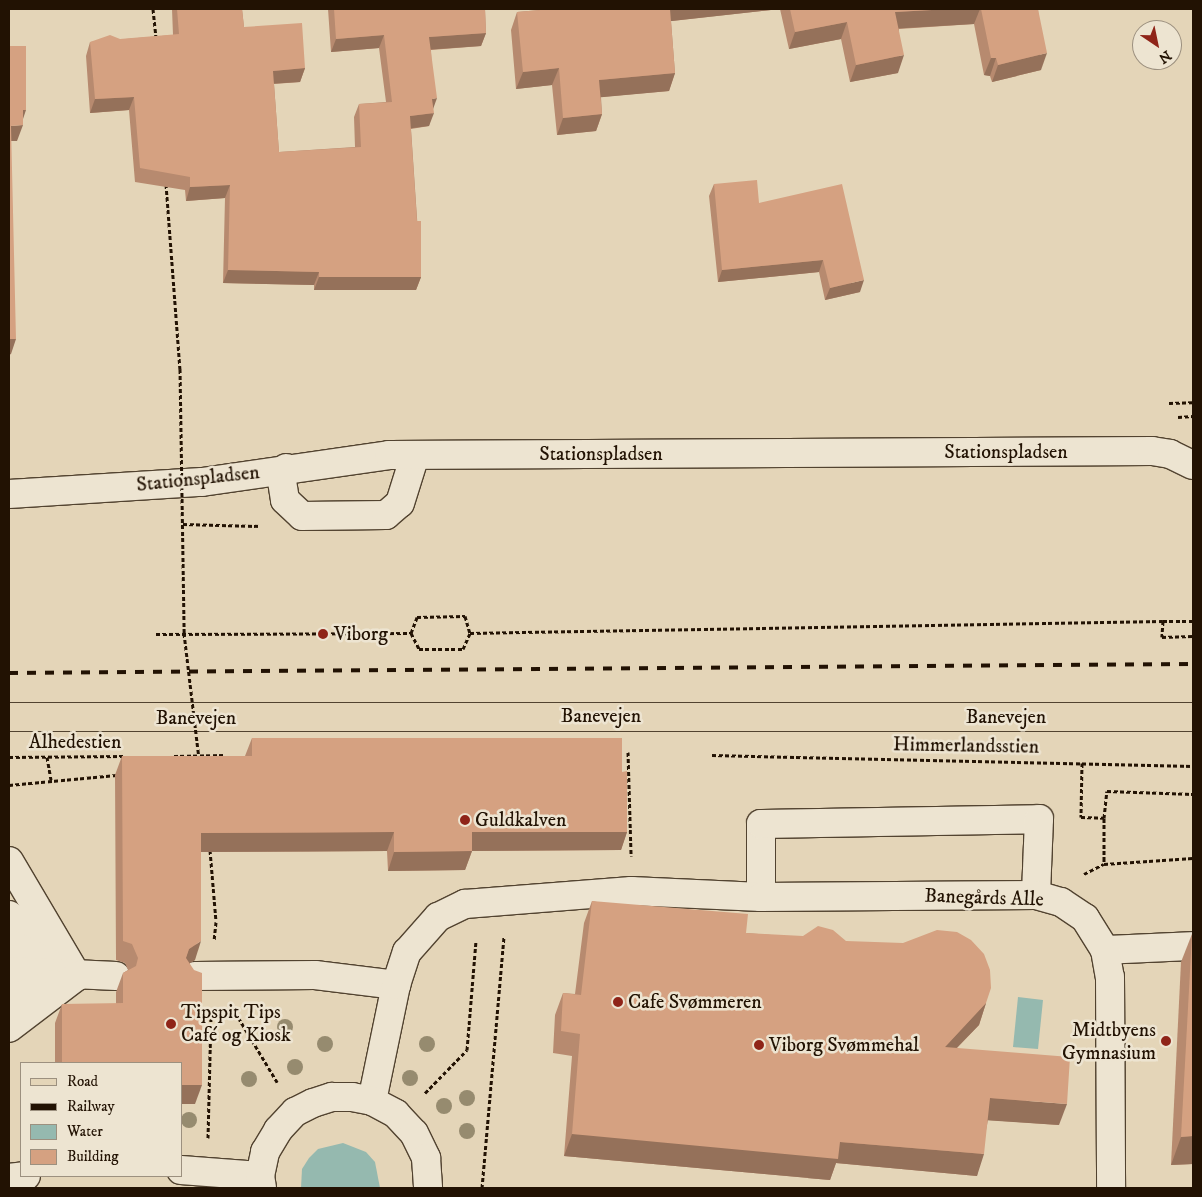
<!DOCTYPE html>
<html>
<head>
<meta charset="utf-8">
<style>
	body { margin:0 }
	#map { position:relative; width:1202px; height:1197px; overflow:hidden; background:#e4d5b8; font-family:"IM FELL DW Pica",serif }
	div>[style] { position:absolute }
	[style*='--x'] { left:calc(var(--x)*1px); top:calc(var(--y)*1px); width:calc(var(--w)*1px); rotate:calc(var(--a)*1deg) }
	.water>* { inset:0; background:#95b9af }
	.path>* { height:3px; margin-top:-1.5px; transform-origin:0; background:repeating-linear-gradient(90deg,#221203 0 4px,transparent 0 6.5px) }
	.roads { filter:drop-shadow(1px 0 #524330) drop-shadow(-1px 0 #524330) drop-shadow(0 1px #524330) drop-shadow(0 -1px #524330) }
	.minor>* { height:28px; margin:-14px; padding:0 14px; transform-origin:14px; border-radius:14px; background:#ede4d1 }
	.major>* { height:28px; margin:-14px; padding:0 14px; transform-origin:14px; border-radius:14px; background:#e4d5b8 }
	.rail>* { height:4px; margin-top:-2px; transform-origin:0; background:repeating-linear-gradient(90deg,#221203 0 9px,transparent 0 18px) }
	.path-bridge>* { height:3px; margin-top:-1.5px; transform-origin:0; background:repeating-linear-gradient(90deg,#221203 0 4px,transparent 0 6.5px) }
	.trees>* { width:16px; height:16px; margin:-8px; border-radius:50%; background:#968b6f }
	.wall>* { inset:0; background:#b78a6f }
	.shaded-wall>* { inset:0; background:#95715a }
	.building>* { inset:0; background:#d5a181 }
	.dots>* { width:14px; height:14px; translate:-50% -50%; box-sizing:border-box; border:2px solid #ede4d1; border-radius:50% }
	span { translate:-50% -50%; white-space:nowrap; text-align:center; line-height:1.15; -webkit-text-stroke:5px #ede4d1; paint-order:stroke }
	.street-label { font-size:20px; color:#221203 }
	.poi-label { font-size:20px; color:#221203 }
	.left { translate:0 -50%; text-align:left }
	.right { translate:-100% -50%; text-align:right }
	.frame { position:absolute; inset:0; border:10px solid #221203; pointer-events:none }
	.legend { position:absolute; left:20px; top:1062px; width:162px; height:115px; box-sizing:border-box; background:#ede4d1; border:1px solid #9c907f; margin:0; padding:6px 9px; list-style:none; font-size:15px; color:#221203 }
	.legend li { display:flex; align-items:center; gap:10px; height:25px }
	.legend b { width:25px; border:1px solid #9c907f }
	.north { position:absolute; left:1132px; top:20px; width:50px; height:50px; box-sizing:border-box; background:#ede4d1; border:1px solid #9c907f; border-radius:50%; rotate:146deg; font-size:14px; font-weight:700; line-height:20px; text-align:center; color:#221203 }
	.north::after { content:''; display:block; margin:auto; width:18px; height:22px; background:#8f2418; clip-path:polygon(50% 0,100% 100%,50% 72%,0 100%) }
</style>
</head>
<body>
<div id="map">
	<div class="water">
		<i style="clip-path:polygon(1018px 997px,1043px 1000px,1038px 1049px,1013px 1047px)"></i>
		<i style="clip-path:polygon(343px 1143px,366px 1152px,375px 1162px,380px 1188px,301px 1188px,302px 1169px,309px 1158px,318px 1149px)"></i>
	</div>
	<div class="path">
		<i style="--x:153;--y:9;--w:29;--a:84"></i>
		<i style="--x:166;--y:184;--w:186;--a:85.7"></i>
		<i style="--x:1169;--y:403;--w:24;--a:-2"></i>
		<i style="--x:1178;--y:417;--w:15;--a:-4"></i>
		<i style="--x:183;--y:524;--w:77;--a:1.5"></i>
		<i style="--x:1163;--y:621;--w:30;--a:0"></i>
		<i style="--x:411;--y:633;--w:18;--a:63"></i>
		<i style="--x:419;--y:649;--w:44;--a:0"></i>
		<i style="--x:463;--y:649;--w:17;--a:-66"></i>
		<i style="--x:156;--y:634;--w:255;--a:-0.2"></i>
		<i style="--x:411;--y:633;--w:17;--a:-69"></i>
		<i style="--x:417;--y:617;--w:48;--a:-1.2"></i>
		<i style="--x:465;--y:616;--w:18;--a:74"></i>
		<i style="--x:470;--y:633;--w:693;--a:-0.99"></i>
		<i style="--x:1163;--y:621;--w:16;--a:94"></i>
		<i style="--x:1162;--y:637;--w:31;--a:-2"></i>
		<i style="--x:628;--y:752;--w:104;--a:88.3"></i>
		<i style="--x:712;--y:755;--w:481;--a:1.3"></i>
		<i style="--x:174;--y:756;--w:51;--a:-1.1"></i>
		<i style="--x:9;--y:757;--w:116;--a:-0.5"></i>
		<i style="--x:47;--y:757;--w:23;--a:80"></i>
		<i style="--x:1082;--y:763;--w:54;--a:91.1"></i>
		<i style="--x:1081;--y:817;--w:23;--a:2"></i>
		<i style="--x:1104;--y:818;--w:27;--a:-84"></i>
		<i style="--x:1107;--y:791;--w:86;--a:2"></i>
		<i style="--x:9;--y:785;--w:108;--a:-5.3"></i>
		<i style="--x:1104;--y:818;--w:46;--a:90"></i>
		<i style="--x:210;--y:850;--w:72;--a:85.2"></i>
		<i style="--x:216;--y:922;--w:18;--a:96"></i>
		<i style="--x:1084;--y:874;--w:22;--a:-27"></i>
		<i style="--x:1104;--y:864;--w:89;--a:-3.9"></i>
		<i style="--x:235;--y:1012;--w:82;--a:59"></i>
		<i style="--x:425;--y:1093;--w:60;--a:-45.7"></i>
		<i style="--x:467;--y:1050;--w:110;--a:-85.3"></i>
		<i style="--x:208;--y:1138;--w:126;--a:-88.6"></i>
		<i style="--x:482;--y:1188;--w:252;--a:-85"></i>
	</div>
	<div class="roads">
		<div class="minor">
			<i style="--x:286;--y:468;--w:14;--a:107"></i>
			<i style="--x:282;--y:481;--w:19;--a:81"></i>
			<i style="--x:285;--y:500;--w:23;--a:43"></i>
			<i style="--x:302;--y:516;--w:84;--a:-0.7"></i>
			<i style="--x:386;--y:515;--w:18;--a:-41"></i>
			<i style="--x:400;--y:503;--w:50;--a:-72.6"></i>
			<i style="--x:9;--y:494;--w:193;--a:-3.6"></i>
			<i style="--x:202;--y:482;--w:189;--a:-8.2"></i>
			<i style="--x:389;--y:455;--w:763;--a:-0.3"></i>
			<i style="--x:1152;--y:451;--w:18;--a:9"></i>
			<i style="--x:1170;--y:454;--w:25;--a:26"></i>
			<i style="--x:9;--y:861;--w:134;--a:59.4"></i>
			<i style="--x:761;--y:897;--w:73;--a:-90"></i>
			<i style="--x:761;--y:824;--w:278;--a:-1"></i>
			<i style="--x:1039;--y:819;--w:76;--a:92.3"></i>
			<i style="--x:9;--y:915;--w:64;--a:41.9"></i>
			<i style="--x:9;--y:943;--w:43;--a:26"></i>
			<i style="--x:1105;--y:950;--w:88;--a:-2.6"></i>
			<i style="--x:9;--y:971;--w:107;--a:2.7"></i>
			<i style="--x:195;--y:976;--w:120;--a:-0.5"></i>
			<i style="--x:315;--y:975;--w:82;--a:7"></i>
			<i style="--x:9;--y:999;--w:47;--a:-18.4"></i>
			<i style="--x:9;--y:1028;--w:86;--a:-37.4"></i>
			<i style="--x:372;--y:1101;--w:118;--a:-78.3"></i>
			<i style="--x:396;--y:985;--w:35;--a:-72"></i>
			<i style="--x:407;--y:952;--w:47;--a:-48.5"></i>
			<i style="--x:438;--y:917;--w:30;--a:-26"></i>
			<i style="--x:465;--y:904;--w:167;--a:-4.5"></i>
			<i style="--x:631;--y:891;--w:130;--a:2.6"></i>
			<i style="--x:761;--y:897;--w:275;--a:-0.4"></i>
			<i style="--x:1036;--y:895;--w:26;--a:16"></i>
			<i style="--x:1061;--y:902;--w:29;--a:34"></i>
			<i style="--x:1085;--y:918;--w:38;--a:58"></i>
			<i style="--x:1105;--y:950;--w:27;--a:80"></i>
			<i style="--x:1110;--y:977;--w:211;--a:89.7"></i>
			<i style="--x:181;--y:1170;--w:79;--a:4.3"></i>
			<i style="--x:9;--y:1178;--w:17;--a:-7"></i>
			<i style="--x:262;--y:1188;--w:12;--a:-99"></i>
			<i style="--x:260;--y:1176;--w:25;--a:-78"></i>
			<i style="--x:265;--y:1152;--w:26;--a:-59"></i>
			<i style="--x:278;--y:1130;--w:25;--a:-47"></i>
			<i style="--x:295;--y:1112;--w:20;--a:-27"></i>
			<i style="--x:313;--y:1103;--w:20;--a:-18"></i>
			<i style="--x:332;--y:1097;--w:20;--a:0"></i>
			<i style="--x:352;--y:1097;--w:20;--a:11"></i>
			<i style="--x:372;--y:1101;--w:27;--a:28"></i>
			<i style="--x:396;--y:1114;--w:26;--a:47"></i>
			<i style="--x:414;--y:1133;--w:28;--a:64"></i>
			<i style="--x:426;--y:1158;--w:30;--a:86"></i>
		</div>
		<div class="major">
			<i style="--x:9;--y:717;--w:1184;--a:0"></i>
		</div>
	</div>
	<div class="rail">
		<i style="--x:9;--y:673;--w:1184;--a:-0.44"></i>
	</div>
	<div class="path-bridge">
		<i style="--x:180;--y:369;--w:264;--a:89.1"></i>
		<i style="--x:184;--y:633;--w:126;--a:83.2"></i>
	</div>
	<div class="trees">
		<i style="left:285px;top:1027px"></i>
		<i style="left:325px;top:1044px"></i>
		<i style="left:427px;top:1044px"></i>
		<i style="left:295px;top:1067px"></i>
		<i style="left:410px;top:1078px"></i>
		<i style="left:249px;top:1079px"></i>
		<i style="left:467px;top:1098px"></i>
		<i style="left:444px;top:1106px"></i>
		<i style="left:189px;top:1120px"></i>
		<i style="left:467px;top:1131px"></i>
	</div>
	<div class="wall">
		<i style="clip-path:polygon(172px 9px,242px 9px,244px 27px,305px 68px,300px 82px,274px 84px,279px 152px,355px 147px,354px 117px,359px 104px,386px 102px,379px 48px,331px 52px,328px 9px,485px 9px,486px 33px,481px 46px,431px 50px,433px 109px,429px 126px,411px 129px,421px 277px,416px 290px,314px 290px,314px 285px,223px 283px,225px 198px,186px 201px,185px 190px,135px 182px,129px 110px,90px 113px,86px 56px,90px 42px,173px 35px)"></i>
		<i style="clip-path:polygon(552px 9px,780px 9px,671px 21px,675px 73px,669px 91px,601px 97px,602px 114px,596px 131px,557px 135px,552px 85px,516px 89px,511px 30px,517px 12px)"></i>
		<i style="clip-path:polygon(780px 9px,1038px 9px,1041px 70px,992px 82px,990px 76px,984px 75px,974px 24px,899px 29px,898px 73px,850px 82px,841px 39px,789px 49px)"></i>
		<i style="clip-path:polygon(714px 184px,759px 203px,860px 292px,825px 300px,819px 272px,718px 282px,709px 196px)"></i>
		<i style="clip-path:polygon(252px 738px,622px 772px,627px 832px,621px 850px,472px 851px,465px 870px,388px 871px,387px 851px,201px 852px,195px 960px,190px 963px,195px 1104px,181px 1104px,181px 1063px,55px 1063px,55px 1023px,62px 1004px,116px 1004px,116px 992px,123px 973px,128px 970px,125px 963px,116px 960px,115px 775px,122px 756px,245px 756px)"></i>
		<i style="clip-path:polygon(592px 901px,746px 933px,846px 941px,986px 1003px,979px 1025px,957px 1048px,1059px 1125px,988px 1120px,977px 1176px,836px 1163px,830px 1180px,564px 1156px,572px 1056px,553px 1053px,555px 1015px,563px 993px,575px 994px,584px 923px)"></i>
		<i style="clip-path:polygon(1192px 934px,1193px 1164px,1171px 1165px,1181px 962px)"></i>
	</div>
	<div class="shaded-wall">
		<i style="clip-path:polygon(668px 9px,780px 9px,663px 22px)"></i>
		<i style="clip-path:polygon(950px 9px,980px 9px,974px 24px,889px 29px,895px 12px)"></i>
		<i style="clip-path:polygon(847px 22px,841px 39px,789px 49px,795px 32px)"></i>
		<i style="clip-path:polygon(486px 33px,481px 46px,424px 50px,429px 37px)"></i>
		<i style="clip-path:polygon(384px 35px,379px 48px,331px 52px,336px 39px)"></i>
		<i style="clip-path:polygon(1047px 53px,1041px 70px,992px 82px,998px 65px)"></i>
		<i style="clip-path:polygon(904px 55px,898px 73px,850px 82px,856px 65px)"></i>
		<i style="clip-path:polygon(991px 58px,996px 58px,990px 76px,984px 75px)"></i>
		<i style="clip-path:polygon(305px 68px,300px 82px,268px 84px,273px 71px)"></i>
		<i style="clip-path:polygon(559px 68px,552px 85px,516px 89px,523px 72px)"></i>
		<i style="clip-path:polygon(675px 73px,669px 91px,593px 98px,599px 80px)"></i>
		<i style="clip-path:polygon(134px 97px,129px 110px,90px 113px,95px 99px)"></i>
		<i style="clip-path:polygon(437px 98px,432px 112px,432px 99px)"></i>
		<i style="clip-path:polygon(23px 110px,26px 110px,21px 125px)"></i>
		<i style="clip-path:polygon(434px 113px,429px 126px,405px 129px,410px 116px)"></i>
		<i style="clip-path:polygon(602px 114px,596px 131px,557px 135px,563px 118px)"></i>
		<i style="clip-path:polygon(23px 125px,17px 141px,9px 141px,11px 126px)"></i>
		<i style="clip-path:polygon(230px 185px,225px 198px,186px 201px,190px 187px)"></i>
		<i style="clip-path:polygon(823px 260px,819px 272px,718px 282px,722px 270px)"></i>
		<i style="clip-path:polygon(228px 270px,319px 272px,314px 285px,223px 283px)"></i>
		<i style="clip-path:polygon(319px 277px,421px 277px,416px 290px,314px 290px)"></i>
		<i style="clip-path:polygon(864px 280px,860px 292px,825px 300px,830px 288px)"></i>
		<i style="clip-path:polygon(9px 339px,16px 339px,11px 354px,9px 355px)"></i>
		<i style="clip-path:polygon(394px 832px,387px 851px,194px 852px,201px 833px)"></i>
		<i style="clip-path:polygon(472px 832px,627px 832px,621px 850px,465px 851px)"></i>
		<i style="clip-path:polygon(472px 851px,465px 870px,388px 871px,394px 852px)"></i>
		<i style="clip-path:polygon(201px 941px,195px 960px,182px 968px,189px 949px)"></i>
		<i style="clip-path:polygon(986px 1003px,979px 1025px,937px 1068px,945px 1047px)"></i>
		<i style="clip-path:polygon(181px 1085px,202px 1085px,195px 1104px,181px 1104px)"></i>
		<i style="clip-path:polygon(990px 1098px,1067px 1104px,1059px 1125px,983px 1120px)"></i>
		<i style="clip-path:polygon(572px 1134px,840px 1142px,984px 1154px,977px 1176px,836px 1163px,830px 1180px,564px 1156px)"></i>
		<i style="clip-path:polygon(1193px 1136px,1193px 1164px,1171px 1165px,1181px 1137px)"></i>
	</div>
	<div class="building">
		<i style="clip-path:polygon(177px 9px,242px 9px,244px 27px,302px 23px,305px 68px,273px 71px,279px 152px,361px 147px,359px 104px,392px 102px,384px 35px,336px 39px,334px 9px,485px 9px,486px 33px,429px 37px,437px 98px,432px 99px,434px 113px,410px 116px,417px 221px,421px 221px,421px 277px,319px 277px,319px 272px,228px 270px,230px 185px,190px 187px,190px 177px,140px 168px,134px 97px,95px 99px,90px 42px,110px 35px,120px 39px,179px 34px)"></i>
		<i style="clip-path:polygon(552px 9px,670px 9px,675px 73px,599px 80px,602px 114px,563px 118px,559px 68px,523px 72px,517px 12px)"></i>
		<i style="clip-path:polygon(790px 9px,950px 9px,895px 12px,904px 55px,856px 65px,847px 22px,795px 32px)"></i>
		<i style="clip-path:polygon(981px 9px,1038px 9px,1047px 53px,998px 65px,996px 58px,991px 58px)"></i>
		<i style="clip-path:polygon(9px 46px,26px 46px,26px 110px,23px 110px,23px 125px,11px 126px,16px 339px,9px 339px)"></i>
		<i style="clip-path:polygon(757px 180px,759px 203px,842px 184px,864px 280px,830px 288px,823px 260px,722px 270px,714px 184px)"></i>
		<i style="clip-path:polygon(252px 738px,622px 738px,622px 772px,627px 771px,627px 832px,472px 832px,472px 851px,394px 852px,394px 832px,201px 833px,201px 941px,189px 949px,186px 958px,194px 970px,202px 973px,202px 1085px,181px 1085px,181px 1063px,62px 1063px,62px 1004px,123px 1003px,123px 973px,136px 966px,138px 958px,132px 944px,123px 941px,122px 756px,252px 756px)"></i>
		<i style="clip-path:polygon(592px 901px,748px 914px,746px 933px,803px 936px,818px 926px,833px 930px,846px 941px,903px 943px,937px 930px,957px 932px,971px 940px,984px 954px,990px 970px,991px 988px,986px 1003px,945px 1047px,1070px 1057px,1067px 1104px,990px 1098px,984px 1154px,840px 1142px,838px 1159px,572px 1134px,580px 1034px,561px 1031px,563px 993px,581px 995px)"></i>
		<i style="clip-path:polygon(1193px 933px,1193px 1136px,1181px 1137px,1192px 934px)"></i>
	</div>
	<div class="dots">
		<i style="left:323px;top:634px;background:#8f2418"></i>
		<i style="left:465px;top:820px;background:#8f2418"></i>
		<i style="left:618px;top:1002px;background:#8f2418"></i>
		<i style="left:171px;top:1024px;background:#8f2418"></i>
		<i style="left:1166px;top:1041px;background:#8f2418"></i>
		<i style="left:759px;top:1045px;background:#8f2418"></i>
	</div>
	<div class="street-label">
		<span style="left:1006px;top:452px">Stationspladsen</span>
		<span style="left:601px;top:454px">Stationspladsen</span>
		<span style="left:198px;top:479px;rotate:-6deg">Stationspladsen</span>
		<span style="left:601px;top:716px">Banevejen</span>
		<span style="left:1006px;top:717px">Banevejen</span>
		<span style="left:196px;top:718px">Banevejen</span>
		<span style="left:75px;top:742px">Alhedestien</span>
		<span style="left:966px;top:746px;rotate:1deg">Himmerlandsstien</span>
		<span style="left:984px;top:898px;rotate:2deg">Banegårds Alle</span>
	</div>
	<div class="poi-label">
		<span class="left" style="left:334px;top:634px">Viborg</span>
		<span class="left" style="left:475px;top:820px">Guldkalven</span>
		<span class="left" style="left:628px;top:1002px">Cafe Svømmeren</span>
		<span class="left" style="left:181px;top:1024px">Tipspit Tips<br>Café og Kiosk</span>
		<span class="right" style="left:1156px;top:1042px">Midtbyens<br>Gymnasium</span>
		<span class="left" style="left:769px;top:1045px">Viborg Svømmehal</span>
	</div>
	<div class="frame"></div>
	<ul class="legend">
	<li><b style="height:6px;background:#e4d5b8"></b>Road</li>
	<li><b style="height:6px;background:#221203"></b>Railway</li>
	<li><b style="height:14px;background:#95b9af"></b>Water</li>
	<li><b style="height:14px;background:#d5a181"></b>Building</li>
	</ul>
	<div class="north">N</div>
</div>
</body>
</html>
